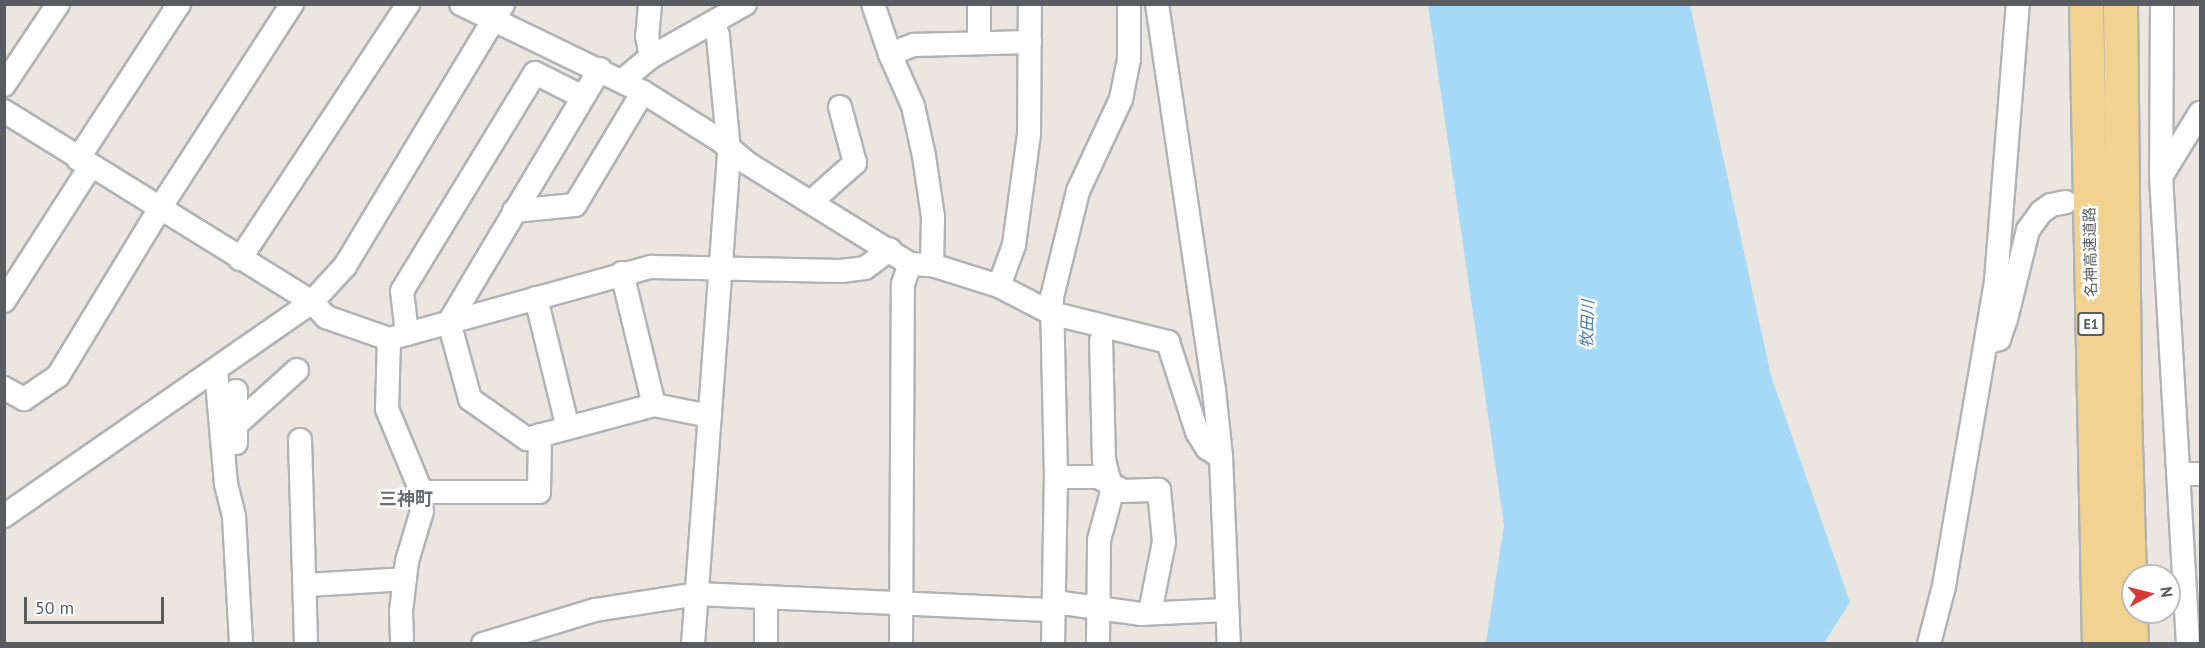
<!DOCTYPE html>
<html>
<head>
<meta charset="utf-8">
<style>
	body { margin:0 }
	#map { position:relative; width:2205px; height:648px; overflow:hidden; background:#ebe7e0; font-family:"PT Sans","Noto Sans JP",sans-serif }
	div>[style] { position:absolute }
	[style*='--x'] { left:calc(var(--x)*1px); top:calc(var(--y)*1px); width:calc(var(--w)*1px); rotate:calc(var(--a)*1deg) }
	.water>* { inset:0; background:#a5d9f6 }
	.roads { filter:drop-shadow(2px 0 #b1b3b7) drop-shadow(-2px 0 #b1b3b7) drop-shadow(0 2px #b1b3b7) drop-shadow(0 -2px #b1b3b7) }
	.minor>* { height:22px; margin:-11px; padding:0 11px; transform-origin:11px; border-radius:11px; background:#fff }
	.highway>* { height:33px; margin:-16.5px; padding:0 16.5px; transform-origin:16.5px; border-radius:16.5px; background:#f2d290 }
	span { translate:-50% -50%; white-space:nowrap; text-align:center; line-height:1.15; -webkit-text-stroke:5px #fff; paint-order:stroke }
	.shield-label span { padding:2px 4px; background:#fff; border:2px solid; border-radius:4px; -webkit-text-stroke-width:0 }
	.shield-label { font-size:14px; color:#595d60; font-weight:700 }
	.street-label { font-size:15px; color:#595d60 }
	.water-label { font-size:16px; color:#457ba6; font-style:italic }
	.quarter-label { font-size:18px; color:#6a6e72; font-weight:700 }
	.frame { position:absolute; inset:0; border:6px solid #595d60; pointer-events:none }
	.north { position:absolute; left:2121px; top:564px; width:60px; height:60px; box-sizing:border-box; background:#fff; border:2px solid #bdbebf; border-radius:50%; rotate:83deg; font-size:16px; font-weight:700; line-height:24px; text-align:center; color:#595d60 }
	.north::after { content:''; display:block; margin:auto; width:21px; height:27px; background:#d73a39; clip-path:polygon(50% 0,100% 100%,50% 72%,0 100%) }
	.scale { position:absolute; left:24px; top:597px; width:140px; height:27px; box-sizing:border-box; border:3px solid #595d60; border-top:0; padding-left:8px; font-size:18px; line-height:21px; white-space:nowrap; color:#595d60; -webkit-text-stroke:4px #fff; paint-order:stroke }
</style>
</head>
<body>
<div id="map">
	<div class="water">
		<i style="clip-path:polygon(1428px 5px,1690px 5px,1771px 376px,1850px 602px,1824px 643px,1486px 643px,1504px 525px)"></i>
	</div>
	<div class="roads">
		<div class="minor">
			<i style="--x:461;--y:4;--w:202;--a:25.8"></i>
			<i style="--x:643;--y:92;--w:92;--a:32.1"></i>
			<i style="--x:721;--y:141;--w:34;--a:40"></i>
			<i style="--x:747;--y:163;--w:192;--a:31.8"></i>
			<i style="--x:910;--y:264;--w:22;--a:3"></i>
			<i style="--x:932;--y:265;--w:70;--a:17.4"></i>
			<i style="--x:999;--y:286;--w:59;--a:27.4"></i>
			<i style="--x:1051;--y:313;--w:121;--a:13.9"></i>
			<i style="--x:1168;--y:342;--w:95;--a:72.1"></i>
			<i style="--x:1197;--y:432;--w:19;--a:58"></i>
			<i style="--x:1207;--y:448;--w:17;--a:33"></i>
			<i style="--x:650;--y:4;--w:32;--a:95"></i>
			<i style="--x:647;--y:36;--w:21;--a:79"></i>
			<i style="--x:873;--y:4;--w:53;--a:71.2"></i>
			<i style="--x:1157;--y:4;--w:390;--a:81.6"></i>
			<i style="--x:1214;--y:390;--w:67;--a:84"></i>
			<i style="--x:1221;--y:457;--w:187;--a:87.6"></i>
			<i style="--x:2162;--y:4;--w:172;--a:90.3"></i>
			<i style="--x:2161;--y:176;--w:469;--a:86.7"></i>
			<i style="--x:979;--y:43;--w:39;--a:-90"></i>
			<i style="--x:600;--y:69;--w:295;--a:120.8"></i>
			<i style="--x:449;--y:322;--w:80;--a:74.7"></i>
			<i style="--x:470;--y:399;--w:70;--a:35.1"></i>
			<i style="--x:527;--y:439;--w:131;--a:-15"></i>
			<i style="--x:654;--y:405;--w:57;--a:11.1"></i>
			<i style="--x:622;--y:81;--w:38;--a:-40"></i>
			<i style="--x:651;--y:57;--w:108;--a:-29.4"></i>
			<i style="--x:4;--y:85;--w:97;--a:-56.3"></i>
			<i style="--x:4;--y:111;--w:362;--a:31.8"></i>
			<i style="--x:312;--y:302;--w:21;--a:47"></i>
			<i style="--x:326;--y:317;--w:67;--a:19.2"></i>
			<i style="--x:389;--y:339;--w:272;--a:-15.4"></i>
			<i style="--x:651;--y:267;--w:190;--a:1.2"></i>
			<i style="--x:841;--y:271;--w:24;--a:-7"></i>
			<i style="--x:865;--y:268;--w:31;--a:-37"></i>
			<i style="--x:78;--y:159;--w:185;--a:-56.9"></i>
			<i style="--x:2162;--y:175;--w:73;--a:-58.5"></i>
			<i style="--x:811;--y:202;--w:59;--a:-41.6"></i>
			<i style="--x:855;--y:163;--w:58;--a:-105"></i>
			<i style="--x:514;--y:211;--w:61;--a:-5.6"></i>
			<i style="--x:575;--y:205;--w:132;--a:-59"></i>
			<i style="--x:240;--y:259;--w:305;--a:-56.6"></i>
			<i style="--x:932;--y:265;--w:48;--a:-88.8"></i>
			<i style="--x:933;--y:217;--w:62;--a:-98.4"></i>
			<i style="--x:924;--y:156;--w:51;--a:-102.4"></i>
			<i style="--x:913;--y:106;--w:57;--a:-113.9"></i>
			<i style="--x:890;--y:54;--w:26;--a:-21"></i>
			<i style="--x:914;--y:45;--w:116;--a:-1.5"></i>
			<i style="--x:622;--y:273;--w:136;--a:76.4"></i>
			<i style="--x:999;--y:286;--w:44;--a:-69.9"></i>
			<i style="--x:1014;--y:245;--w:112;--a:-82.3"></i>
			<i style="--x:1029;--y:134;--w:130;--a:-89.6"></i>
			<i style="--x:536;--y:298;--w:134;--a:76.2"></i>
			<i style="--x:4;--y:301;--w:159;--a:-57.3"></i>
			<i style="--x:407;--y:334;--w:43;--a:-96.6"></i>
			<i style="--x:402;--y:291;--w:255;--a:-58.6"></i>
			<i style="--x:535;--y:73;--w:51;--a:26.6"></i>
			<i style="--x:389;--y:339;--w:70;--a:91.6"></i>
			<i style="--x:387;--y:409;--w:81;--a:67.5"></i>
			<i style="--x:418;--y:484;--w:27;--a:82"></i>
			<i style="--x:422;--y:511;--w:52;--a:106.7"></i>
			<i style="--x:407;--y:561;--w:50;--a:96.8"></i>
			<i style="--x:401;--y:611;--w:33;--a:88"></i>
			<i style="--x:1986;--y:343;--w:14;--a:-17"></i>
			<i style="--x:1999;--y:339;--w:21;--a:-71"></i>
			<i style="--x:2006;--y:319;--w:92;--a:-76.1"></i>
			<i style="--x:2028;--y:230;--w:22;--a:-54"></i>
			<i style="--x:2041;--y:212;--w:12;--a:-35"></i>
			<i style="--x:2051;--y:205;--w:15;--a:-11"></i>
			<i style="--x:216;--y:370;--w:114;--a:85"></i>
			<i style="--x:226;--y:484;--w:34;--a:76"></i>
			<i style="--x:234;--y:517;--w:127;--a:86.8"></i>
			<i style="--x:4;--y:388;--w:23;--a:29"></i>
			<i style="--x:24;--y:399;--w:41;--a:-34.1"></i>
			<i style="--x:58;--y:376;--w:197;--a:-58.7"></i>
			<i style="--x:160;--y:208;--w:243;--a:-57.1"></i>
			<i style="--x:236;--y:391;--w:52;--a:90"></i>
			<i style="--x:236;--y:425;--w:82;--a:-42"></i>
			<i style="--x:300;--y:440;--w:204;--a:88.3"></i>
			<i style="--x:2179;--y:474;--w:21;--a:0"></i>
			<i style="--x:1056;--y:477;--w:42;--a:0"></i>
			<i style="--x:1098;--y:477;--w:29;--a:29"></i>
			<i style="--x:1123;--y:491;--w:36;--a:-2"></i>
			<i style="--x:1159;--y:490;--w:52;--a:84.5"></i>
			<i style="--x:1164;--y:542;--w:71;--a:101.3"></i>
			<i style="--x:419;--y:492;--w:120;--a:0"></i>
			<i style="--x:539;--y:492;--w:57;--a:-89"></i>
			<i style="--x:4;--y:516;--w:375;--a:-34.8"></i>
			<i style="--x:312;--y:302;--w:49;--a:-47.5"></i>
			<i style="--x:345;--y:266;--w:306;--a:-58.9"></i>
			<i style="--x:305;--y:585;--w:100;--a:-3.4"></i>
			<i style="--x:1055;--y:602;--w:86;--a:8"></i>
			<i style="--x:1140;--y:614;--w:86;--a:-2.7"></i>
			<i style="--x:483;--y:644;--w:117;--a:-16.9"></i>
			<i style="--x:595;--y:610;--w:103;--a:-8.9"></i>
			<i style="--x:697;--y:594;--w:357;--a:2.6"></i>
			<i style="--x:693;--y:644;--w:494;--a:-85.8"></i>
			<i style="--x:729;--y:151;--w:116;--a:-95.5"></i>
			<i style="--x:718;--y:36;--w:13;--a:-108"></i>
			<i style="--x:766;--y:644;--w:47;--a:-90"></i>
			<i style="--x:901;--y:644;--w:360;--a:-89.7"></i>
			<i style="--x:903;--y:284;--w:21;--a:-71"></i>
			<i style="--x:1053;--y:644;--w:167;--a:-89"></i>
			<i style="--x:1056;--y:477;--w:180;--a:-91.3"></i>
			<i style="--x:1052;--y:297;--w:109;--a:-76.2"></i>
			<i style="--x:1078;--y:191;--w:102;--a:-64.9"></i>
			<i style="--x:1121;--y:99;--w:41;--a:-78.7"></i>
			<i style="--x:1129;--y:59;--w:55;--a:-90"></i>
			<i style="--x:1098;--y:644;--w:104;--a:-89.4"></i>
			<i style="--x:1099;--y:540;--w:50;--a:-74.8"></i>
			<i style="--x:1112;--y:492;--w:32;--a:-104"></i>
			<i style="--x:1104;--y:461;--w:120;--a:-91.4"></i>
			<i style="--x:1929;--y:644;--w:60;--a:-75.5"></i>
			<i style="--x:1944;--y:586;--w:309;--a:-80.3"></i>
			<i style="--x:1996;--y:281;--w:278;--a:-85.5"></i>
		</div>
		<div class="highway">
			<i style="--x:2086;--y:4;--w:640;--a:88.84"></i>
			<i style="--x:2120;--y:4;--w:406;--a:89.4"></i>
			<i style="--x:2124;--y:410;--w:234;--a:88.3"></i>
		</div>
	</div>
	<div class="shield-label">
		<span style="left:2091px;top:324px">E1</span>
	</div>
	<div class="street-label">
		<span style="left:2090px;top:252px;rotate:-91deg">名神高速道路</span>
	</div>
	<div class="water-label">
		<span style="left:1587px;top:324px;rotate:-88deg">牧田川</span>
	</div>
	<div class="quarter-label">
		<span style="left:406px;top:499px">三神町</span>
	</div>
	<div class="frame"></div>
	<div class="north">N</div>
	<div class="scale">50 m</div>
</div>
</body>
</html>
